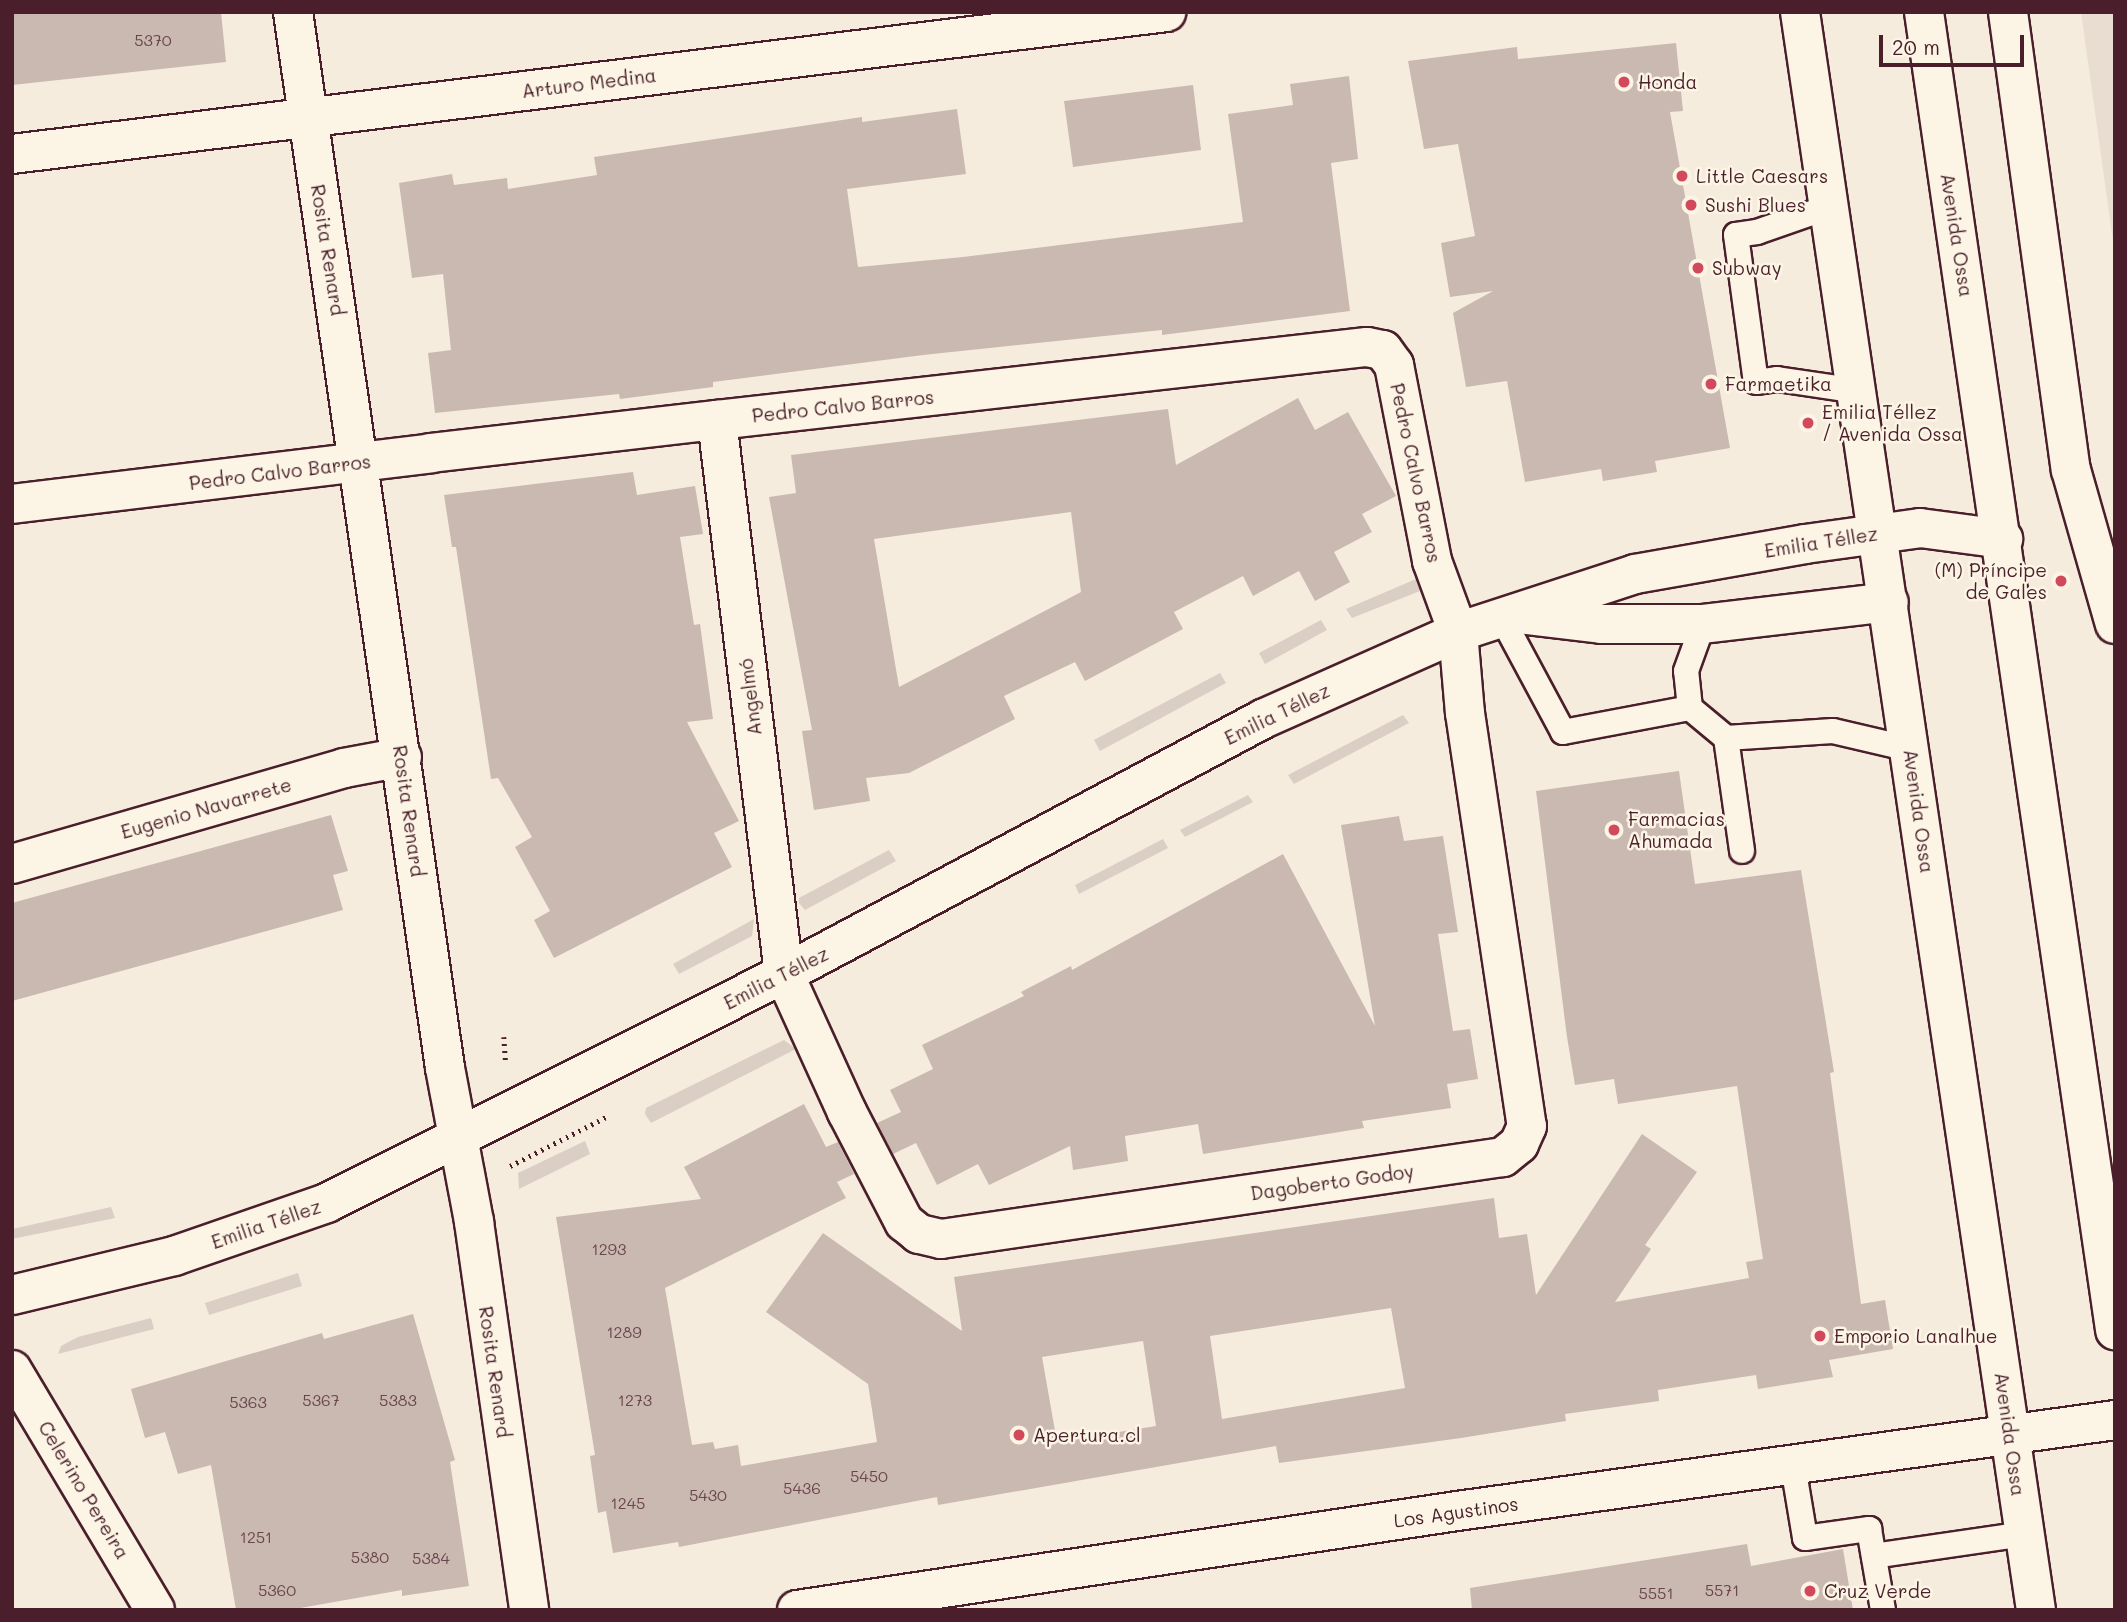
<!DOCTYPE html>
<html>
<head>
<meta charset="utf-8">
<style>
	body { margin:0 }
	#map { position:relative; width:2127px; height:1622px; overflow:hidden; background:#f5ecde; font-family:Mali,sans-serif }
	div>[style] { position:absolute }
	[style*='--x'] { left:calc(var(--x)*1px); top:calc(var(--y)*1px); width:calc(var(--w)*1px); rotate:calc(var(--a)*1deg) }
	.built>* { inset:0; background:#e8ddd0 }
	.green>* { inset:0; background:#dbcec4 }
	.building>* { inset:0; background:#cab9b1 }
	.path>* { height:4.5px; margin-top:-2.25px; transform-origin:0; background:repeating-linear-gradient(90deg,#4a1f2b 0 2px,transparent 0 7px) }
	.roads { filter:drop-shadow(2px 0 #4a1f2b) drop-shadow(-2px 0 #4a1f2b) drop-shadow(0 2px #4a1f2b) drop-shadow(0 -2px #4a1f2b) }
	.service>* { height:24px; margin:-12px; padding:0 12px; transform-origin:12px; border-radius:12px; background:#fcf5e5 }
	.minor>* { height:38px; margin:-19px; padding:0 19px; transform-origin:19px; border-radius:19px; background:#fcf5e5 }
	.tertiary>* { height:38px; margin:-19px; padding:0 19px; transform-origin:19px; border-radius:19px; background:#fcf5e5 }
	.primary>* { height:38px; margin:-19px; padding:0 19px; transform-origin:19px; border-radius:19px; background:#fcf5e5 }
	.dots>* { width:19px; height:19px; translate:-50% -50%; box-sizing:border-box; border:4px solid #fcf5e5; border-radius:50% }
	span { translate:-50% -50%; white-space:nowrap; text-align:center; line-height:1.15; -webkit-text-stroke:5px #fcf5e5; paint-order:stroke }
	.number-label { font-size:16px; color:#6a464c }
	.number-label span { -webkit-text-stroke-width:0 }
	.poi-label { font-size:19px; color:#4a1f2b }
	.left { translate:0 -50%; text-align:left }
	.right { translate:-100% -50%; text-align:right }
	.street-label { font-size:19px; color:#4a1f2b }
	.frame { position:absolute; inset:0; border:14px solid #4a1f2b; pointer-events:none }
	.scale { position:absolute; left:1879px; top:35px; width:145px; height:32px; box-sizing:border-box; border:4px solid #4a1f2b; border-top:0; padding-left:9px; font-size:21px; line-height:24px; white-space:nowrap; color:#4a1f2b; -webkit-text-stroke:5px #fcf5e5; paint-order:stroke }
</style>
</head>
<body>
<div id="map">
	<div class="built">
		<i style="clip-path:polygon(2081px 12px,2115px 12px,2115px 255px)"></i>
	</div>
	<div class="green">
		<i style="clip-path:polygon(1416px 579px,1420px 591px,1352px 618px,1346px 609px)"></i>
		<i style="clip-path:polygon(1321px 620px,1327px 630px,1265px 664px,1259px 653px)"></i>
		<i style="clip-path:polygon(1220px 673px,1226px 683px,1100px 751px,1094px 740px)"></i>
		<i style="clip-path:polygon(1403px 715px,1409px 723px,1294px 784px,1288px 775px)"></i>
		<i style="clip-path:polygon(1248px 795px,1253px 802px,1185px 837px,1180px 830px)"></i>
		<i style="clip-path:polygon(1163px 839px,1168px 848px,1079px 894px,1075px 885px)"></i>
		<i style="clip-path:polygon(889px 850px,896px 861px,805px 910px,799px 903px,799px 898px)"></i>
		<i style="clip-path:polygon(754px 919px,752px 936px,679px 974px,673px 964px)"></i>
		<i style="clip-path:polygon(784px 1040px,796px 1049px,651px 1123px,645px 1114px,646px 1108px)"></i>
		<i style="clip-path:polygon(585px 1141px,590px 1154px,519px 1189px,518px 1173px)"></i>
		<i style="clip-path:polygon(111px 1207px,115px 1218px,12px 1239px,12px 1229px)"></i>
		<i style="clip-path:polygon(298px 1273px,302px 1286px,209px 1315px,205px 1303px)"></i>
		<i style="clip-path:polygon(151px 1318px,154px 1329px,58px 1354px,61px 1346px,78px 1337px)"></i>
	</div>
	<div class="building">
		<i style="clip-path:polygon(12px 12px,221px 12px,226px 62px,12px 85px)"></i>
		<i style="clip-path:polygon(1676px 43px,1683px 111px,1670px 112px,1730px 448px,1655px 461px,1657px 472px,1603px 481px,1601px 469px,1525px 482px,1507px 381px,1466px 387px,1453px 313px,1493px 291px,1450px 297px,1441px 243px,1475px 236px,1458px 144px,1424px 149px,1408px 61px,1517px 47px,1518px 59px)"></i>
		<i style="clip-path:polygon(1349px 76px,1358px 159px,1331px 163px,1350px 311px,1162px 335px,1162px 330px,923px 355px,713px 382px,713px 387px,620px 399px,619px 394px,435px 413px,428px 353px,451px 350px,443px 274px,412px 278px,399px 183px,452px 174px,454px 185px,507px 178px,508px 189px,597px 175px,594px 157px,862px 117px,862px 122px,957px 109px,966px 174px,847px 189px,858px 267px,963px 257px,1243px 222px,1228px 114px,1293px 105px,1290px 84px)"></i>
		<i style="clip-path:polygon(1193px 85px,1201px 150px,1073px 167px,1064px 101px)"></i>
		<i style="clip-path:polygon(evenodd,1298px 398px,1315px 430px,1348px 412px,1396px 496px,1362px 514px,1372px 532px,1334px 552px,1350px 582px,1315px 601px,1299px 571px,1253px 596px,1243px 576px,1174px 612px,1183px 629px,1085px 681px,1075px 662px,1004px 696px,1015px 719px,909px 773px,866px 778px,870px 801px,814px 810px,802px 731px,812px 730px,769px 497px,796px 493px,791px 455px,1168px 409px,1176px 465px,1298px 398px,1071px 512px,1081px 592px,899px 687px,874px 539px,1071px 512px)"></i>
		<i style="clip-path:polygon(633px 472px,637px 495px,695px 486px,703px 534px,680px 537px,694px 625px,700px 624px,713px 719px,687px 722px,739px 821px,714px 833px,732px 867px,554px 958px,534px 920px,550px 911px,515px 847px,532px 837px,498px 778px,491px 779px,456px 547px,452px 547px,444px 495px)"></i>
		<i style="clip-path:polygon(evenodd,1679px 771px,1695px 884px,1801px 870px,1834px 1072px,1830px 1073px,1861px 1304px,1885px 1300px,1893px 1349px,1829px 1360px,1833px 1377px,1758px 1389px,1756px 1375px,1658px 1390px,1659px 1401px,1565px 1414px,1566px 1421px,1461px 1438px,1279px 1463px,1276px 1446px,938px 1505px,937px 1497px,679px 1547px,678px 1542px,613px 1553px,606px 1511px,598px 1513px,590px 1456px,595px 1455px,556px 1217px,701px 1199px,684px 1167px,804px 1104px,826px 1147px,838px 1142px,854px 1174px,837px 1182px,846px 1198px,665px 1288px,692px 1445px,713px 1442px,715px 1449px,738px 1445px,741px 1466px,877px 1442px,868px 1384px,766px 1312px,823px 1233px,962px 1331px,954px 1277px,1494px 1198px,1499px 1238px,1527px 1234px,1536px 1295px,1642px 1134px,1697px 1172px,1645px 1245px,1651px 1249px,1615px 1302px,1749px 1278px,1746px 1262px,1763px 1259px,1737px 1086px,1618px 1104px,1614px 1079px,1575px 1085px,1567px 1037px,1536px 791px,1679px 771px,1391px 1308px,1405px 1388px,1222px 1419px,1210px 1336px,1391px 1308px,1679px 771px,1143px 1341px,1156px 1426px,1057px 1442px,1042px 1357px,1143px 1341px)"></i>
		<i style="clip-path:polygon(331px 815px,348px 871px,333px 875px,343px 910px,12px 1001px,12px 903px)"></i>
		<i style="clip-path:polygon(1399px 816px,1404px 841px,1443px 836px,1458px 932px,1438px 934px,1453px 1031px,1470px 1029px,1478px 1079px,1447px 1084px,1451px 1108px,1362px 1121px,1364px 1128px,1203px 1154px,1198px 1124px,1125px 1136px,1128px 1161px,1073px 1170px,1070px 1146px,989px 1185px,978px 1164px,937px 1185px,916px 1143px,893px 1154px,877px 1123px,901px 1112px,890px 1090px,933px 1069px,922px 1045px,1024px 996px,1021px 992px,1071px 966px,1072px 970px,1283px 854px,1375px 1026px,1341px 825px)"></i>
		<i style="clip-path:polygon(413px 1314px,455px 1460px,450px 1462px,469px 1586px,402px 1596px,402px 1590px,289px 1610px,236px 1610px,211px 1465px,178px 1474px,165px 1432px,145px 1438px,131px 1389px,322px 1333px,324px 1339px)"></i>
		<i style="clip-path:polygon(1747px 1544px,1751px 1566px,1843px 1549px,1853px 1610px,1472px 1610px,1470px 1588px)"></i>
	</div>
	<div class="path">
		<i style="--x:504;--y:1037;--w:27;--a:86"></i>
		<i style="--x:510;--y:1166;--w:110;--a:-27"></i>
	</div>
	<div class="roads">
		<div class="service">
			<i style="--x:1829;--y:207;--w:76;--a:160.9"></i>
			<i style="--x:1757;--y:232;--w:21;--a:172"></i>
			<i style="--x:1736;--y:235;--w:148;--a:82.3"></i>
			<i style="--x:1756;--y:382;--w:21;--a:-8"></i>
			<i style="--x:1777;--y:379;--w:81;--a:8.5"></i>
			<i style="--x:1503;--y:620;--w:127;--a:61.8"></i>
			<i style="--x:1563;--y:732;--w:129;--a:-10.7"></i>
			<i style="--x:1690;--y:708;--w:47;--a:39.8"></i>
			<i style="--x:1726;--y:738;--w:107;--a:-3.7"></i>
			<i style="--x:1833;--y:731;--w:79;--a:13.2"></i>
			<i style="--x:1690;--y:708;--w:37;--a:-96"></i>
			<i style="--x:1686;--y:671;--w:50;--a:-70.1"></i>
			<i style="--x:1726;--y:738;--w:114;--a:81.9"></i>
			<i style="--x:1793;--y:1466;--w:73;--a:80.5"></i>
			<i style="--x:1805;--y:1538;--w:65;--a:-8"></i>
			<i style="--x:1869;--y:1529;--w:82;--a:80.2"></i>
			<i style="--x:1874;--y:1556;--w:153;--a:-8.3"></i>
		</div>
		<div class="minor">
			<i style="--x:293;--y:12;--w:1067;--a:81.81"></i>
			<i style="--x:445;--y:1068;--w:157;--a:79.3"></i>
			<i style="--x:474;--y:1222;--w:392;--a:81.9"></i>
			<i style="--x:2008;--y:12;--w:462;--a:82.2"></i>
			<i style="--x:2071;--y:470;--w:160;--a:74.1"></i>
			<i style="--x:12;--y:154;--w:1163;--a:-7.01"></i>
			<i style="--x:12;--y:504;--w:422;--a:-6.9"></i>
			<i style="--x:431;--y:453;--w:288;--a:-6.6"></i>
			<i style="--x:717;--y:420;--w:654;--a:-6.41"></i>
			<i style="--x:1367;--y:347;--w:16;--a:11"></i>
			<i style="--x:1383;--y:350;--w:19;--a:54"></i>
			<i style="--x:1394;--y:365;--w:200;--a:79"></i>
			<i style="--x:1432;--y:561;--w:76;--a:69.9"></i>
			<i style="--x:1458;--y:632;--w:81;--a:85.1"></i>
			<i style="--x:1465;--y:713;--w:418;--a:81.5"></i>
			<i style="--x:1527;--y:1126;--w:20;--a:114"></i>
			<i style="--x:1519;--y:1144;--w:21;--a:141"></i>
			<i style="--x:1503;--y:1157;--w:568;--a:171.7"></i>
			<i style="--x:941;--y:1239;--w:23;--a:-167"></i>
			<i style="--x:919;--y:1234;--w:19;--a:-141"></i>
			<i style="--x:904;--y:1222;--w:124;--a:-117.4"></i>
			<i style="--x:847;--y:1112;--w:152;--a:-114.5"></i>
			<i style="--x:784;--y:974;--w:558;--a:-96.9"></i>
			<i style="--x:12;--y:864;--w:346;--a:-16.1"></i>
			<i style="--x:344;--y:768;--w:59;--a:-10.7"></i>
			<i style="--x:12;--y:1370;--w:279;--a:59.2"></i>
		</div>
		<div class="tertiary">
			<i style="--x:1526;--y:615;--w:76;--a:6.8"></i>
			<i style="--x:1601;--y:624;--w:102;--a:0"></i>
			<i style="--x:1703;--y:624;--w:187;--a:-6.7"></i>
			<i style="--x:12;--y:1295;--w:167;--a:-13.5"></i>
			<i style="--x:174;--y:1256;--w:162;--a:-19.1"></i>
			<i style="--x:327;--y:1203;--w:511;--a:-26.62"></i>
			<i style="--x:784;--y:974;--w:543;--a:-28.03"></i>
			<i style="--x:1263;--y:719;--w:214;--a:-24"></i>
			<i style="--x:1458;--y:632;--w:186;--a:-18.1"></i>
			<i style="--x:1635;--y:574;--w:173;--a:-10"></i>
			<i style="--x:1805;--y:544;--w:116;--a:-7.9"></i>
			<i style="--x:1920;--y:528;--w:84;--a:7.5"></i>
			<i style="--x:797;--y:1610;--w:667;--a:-8.53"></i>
			<i style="--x:1457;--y:1511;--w:664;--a:-7.87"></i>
		</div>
		<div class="primary">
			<i style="--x:1800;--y:12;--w:1615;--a:81.6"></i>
			<i style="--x:1924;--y:12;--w:1332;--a:81.75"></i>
		</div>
	</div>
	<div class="dots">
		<i style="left:1624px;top:82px;background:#d1495b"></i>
		<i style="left:1682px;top:176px;background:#d1495b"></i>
		<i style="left:1691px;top:205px;background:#d1495b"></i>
		<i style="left:1698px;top:268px;background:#d1495b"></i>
		<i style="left:1711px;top:384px;background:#d1495b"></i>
		<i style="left:1808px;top:423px;background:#d1495b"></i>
		<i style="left:2061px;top:581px;background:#d1495b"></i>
		<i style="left:1614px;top:830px;background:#d1495b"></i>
		<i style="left:1820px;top:1336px;background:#d1495b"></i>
		<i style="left:1019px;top:1435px;background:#d1495b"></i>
		<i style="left:1810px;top:1591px;background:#d1495b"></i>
	</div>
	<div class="number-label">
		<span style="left:153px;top:40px">5370</span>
		<span style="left:609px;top:1249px">1293</span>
		<span style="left:624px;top:1332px">1289</span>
		<span style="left:321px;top:1400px">5367</span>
		<span style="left:398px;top:1400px">5383</span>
		<span style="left:635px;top:1400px">1273</span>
		<span style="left:248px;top:1402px">5363</span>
		<span style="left:869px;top:1476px">5450</span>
		<span style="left:802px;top:1488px">5436</span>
		<span style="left:708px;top:1495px">5430</span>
		<span style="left:628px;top:1503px">1245</span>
		<span style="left:256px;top:1537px">1251</span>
		<span style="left:370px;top:1557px">5380</span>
		<span style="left:431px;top:1558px">5384</span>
		<span style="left:277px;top:1590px">5360</span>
		<span style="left:1722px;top:1590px">5571</span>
		<span style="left:1656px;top:1593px">5551</span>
	</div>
	<div class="poi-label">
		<span class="left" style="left:1638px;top:82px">Honda</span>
		<span class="left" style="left:1696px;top:176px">Little Caesars</span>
		<span class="left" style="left:1705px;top:205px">Sushi Blues</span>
		<span class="left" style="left:1712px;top:268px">Subway</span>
		<span class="left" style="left:1725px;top:384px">Farmaetika</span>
		<span class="left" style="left:1822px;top:423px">Emilia Téllez<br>/ Avenida Ossa</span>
		<span class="right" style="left:2047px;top:581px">(M) Príncipe<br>de Gales</span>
		<span class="left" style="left:1628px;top:830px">Farmacias<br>Ahumada</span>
		<span class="left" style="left:1834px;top:1336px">Emporio Lanalhue</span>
		<span class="left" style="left:1033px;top:1435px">Apertura.cl</span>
		<span class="left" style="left:1824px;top:1591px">Cruz Verde</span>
	</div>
	<div class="street-label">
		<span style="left:589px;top:83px;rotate:-7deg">Arturo Medina</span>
		<span style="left:1957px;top:235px;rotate:81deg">Avenida Ossa</span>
		<span style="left:328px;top:250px;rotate:81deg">Rosita Renard</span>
		<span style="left:843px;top:406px;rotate:-6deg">Pedro Calvo Barros</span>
		<span style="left:280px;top:472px;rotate:-7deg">Pedro Calvo Barros</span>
		<span style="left:1416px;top:473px;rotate:78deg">Pedro Calvo Barros</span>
		<span style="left:1821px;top:542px;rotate:-9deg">Emilia Téllez</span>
		<span style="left:750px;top:697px;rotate:-97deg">Angelmó</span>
		<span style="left:1277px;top:714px;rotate:-26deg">Emilia Téllez</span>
		<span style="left:206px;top:808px;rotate:-16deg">Eugenio Navarrete</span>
		<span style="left:409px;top:811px;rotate:82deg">Rosita Renard</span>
		<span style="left:1919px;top:811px;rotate:82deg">Avenida Ossa</span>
		<span style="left:776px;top:978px;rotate:-27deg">Emilia Téllez</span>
		<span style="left:1332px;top:1182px;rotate:-8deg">Dagoberto Godoy</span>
		<span style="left:266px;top:1224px;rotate:-19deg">Emilia Téllez</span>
		<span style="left:495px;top:1372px;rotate:82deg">Rosita Renard</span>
		<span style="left:2010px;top:1434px;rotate:82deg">Avenida Ossa</span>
		<span style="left:84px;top:1490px;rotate:59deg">Celerino Pereira</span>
		<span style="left:1456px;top:1512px;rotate:-8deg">Los Agustinos</span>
	</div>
	<div class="frame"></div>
	<div class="scale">20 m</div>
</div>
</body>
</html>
